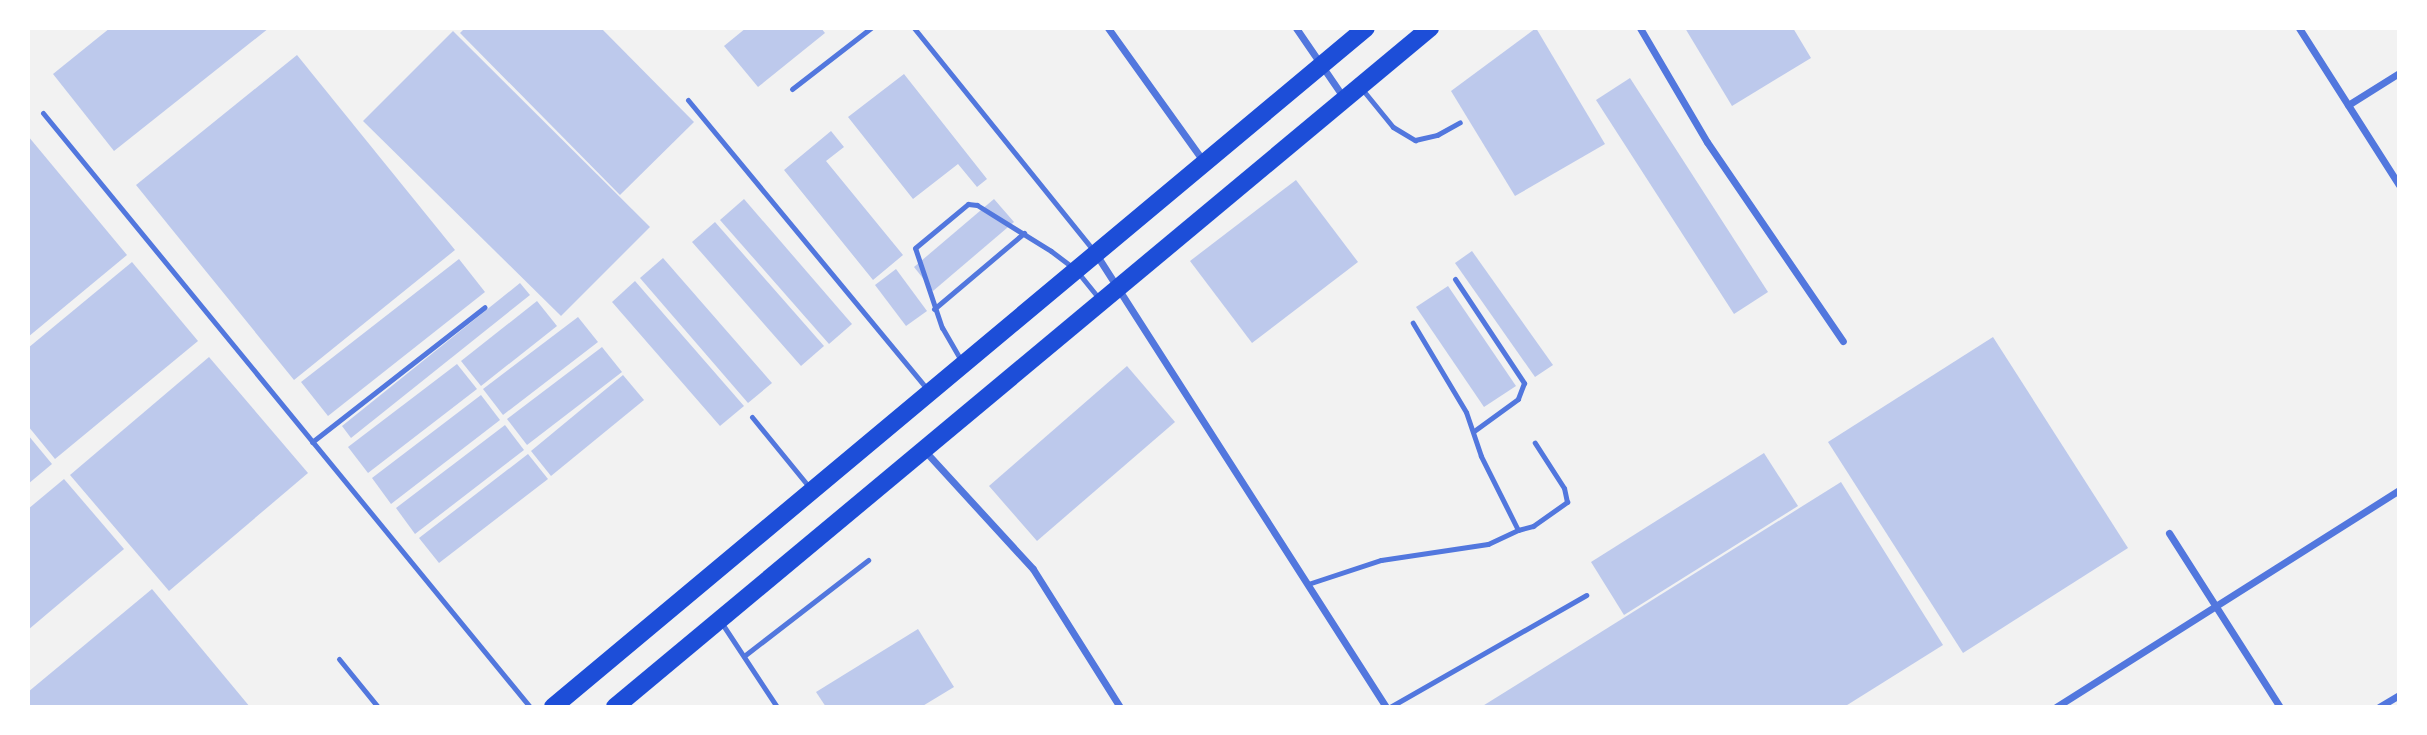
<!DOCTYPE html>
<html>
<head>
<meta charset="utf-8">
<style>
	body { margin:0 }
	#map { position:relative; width:2427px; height:735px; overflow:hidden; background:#f2f2f2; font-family:"Archivo Narrow",sans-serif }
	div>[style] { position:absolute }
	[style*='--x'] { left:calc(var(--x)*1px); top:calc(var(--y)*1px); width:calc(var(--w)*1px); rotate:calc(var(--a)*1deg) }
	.building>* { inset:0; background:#bdc9ec }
	.service>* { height:5px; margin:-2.5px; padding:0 2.5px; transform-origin:2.5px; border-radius:2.5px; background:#5277de }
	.minor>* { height:7px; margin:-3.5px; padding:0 3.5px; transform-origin:3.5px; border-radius:3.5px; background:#5277de }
	.primary>* { height:18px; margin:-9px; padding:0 9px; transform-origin:9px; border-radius:9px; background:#1d4ed8 }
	span { translate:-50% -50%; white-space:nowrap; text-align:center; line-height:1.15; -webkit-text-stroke:5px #fff; paint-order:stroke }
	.frame { position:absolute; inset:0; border:30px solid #fff; pointer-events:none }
</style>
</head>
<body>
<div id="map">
	<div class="building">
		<i style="clip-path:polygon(110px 28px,269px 28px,114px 151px,53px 74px)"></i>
		<i style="clip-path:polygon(465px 28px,601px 28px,694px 122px,620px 195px,460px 33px)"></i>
		<i style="clip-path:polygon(746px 28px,821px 28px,825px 33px,758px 87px,724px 46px)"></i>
		<i style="clip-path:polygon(1536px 28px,1605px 144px,1515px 196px,1451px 91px)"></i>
		<i style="clip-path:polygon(1685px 28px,1793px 28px,1811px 58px,1732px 106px)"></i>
		<i style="clip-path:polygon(453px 31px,650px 227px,561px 316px,363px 121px)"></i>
		<i style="clip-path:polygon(297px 55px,455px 250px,294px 380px,136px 185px)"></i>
		<i style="clip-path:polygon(904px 74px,987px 179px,977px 187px,958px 164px,913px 199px,848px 117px)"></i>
		<i style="clip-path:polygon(1630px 78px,1768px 292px,1734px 314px,1596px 100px)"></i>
		<i style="clip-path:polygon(831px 131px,844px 147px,826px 161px,903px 255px,873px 280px,784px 170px)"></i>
		<i style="clip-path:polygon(28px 136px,127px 255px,28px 337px)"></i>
		<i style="clip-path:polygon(1296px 180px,1358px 262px,1252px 343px,1190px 261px)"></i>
		<i style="clip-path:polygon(744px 199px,852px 324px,829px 344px,720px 220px)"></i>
		<i style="clip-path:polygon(994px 199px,1014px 222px,933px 291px,914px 267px)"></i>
		<i style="clip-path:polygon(715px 222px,824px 346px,801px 366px,692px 242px)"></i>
		<i style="clip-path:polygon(1472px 251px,1553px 365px,1535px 377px,1455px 263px)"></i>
		<i style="clip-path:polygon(663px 258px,772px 383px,748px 403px,640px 278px)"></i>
		<i style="clip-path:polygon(459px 259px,485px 292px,328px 416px,301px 382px)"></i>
		<i style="clip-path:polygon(132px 262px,198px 341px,55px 459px,28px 426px,28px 348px)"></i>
		<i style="clip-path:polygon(896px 269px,927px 311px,906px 326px,875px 285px)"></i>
		<i style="clip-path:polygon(635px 281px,744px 406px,720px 426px,612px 302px)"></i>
		<i style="clip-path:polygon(520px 283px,530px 295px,351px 438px,342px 426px)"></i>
		<i style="clip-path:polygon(1448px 286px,1516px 386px,1484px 407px,1416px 307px)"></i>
		<i style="clip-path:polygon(537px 301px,557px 326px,481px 386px,461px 361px)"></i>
		<i style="clip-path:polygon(578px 317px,598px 342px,503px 415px,483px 389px)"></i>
		<i style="clip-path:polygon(1993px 337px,2128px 548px,1963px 653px,1828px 442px)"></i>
		<i style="clip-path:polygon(602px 347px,622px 372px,527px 445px,507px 419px)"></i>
		<i style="clip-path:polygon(209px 357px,308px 473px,169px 591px,70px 475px)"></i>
		<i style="clip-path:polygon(457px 364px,477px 389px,368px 473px,348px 447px)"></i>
		<i style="clip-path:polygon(1127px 366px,1175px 422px,1037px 541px,989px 486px)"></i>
		<i style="clip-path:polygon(623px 375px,644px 400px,551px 476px,531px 451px)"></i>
		<i style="clip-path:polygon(481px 395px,500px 420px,391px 504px,372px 478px)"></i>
		<i style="clip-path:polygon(505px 425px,524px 450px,415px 534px,396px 508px)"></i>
		<i style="clip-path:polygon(28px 435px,52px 464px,28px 484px)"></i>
		<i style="clip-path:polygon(1764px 453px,1798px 506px,1624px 615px,1591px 562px)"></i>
		<i style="clip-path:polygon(528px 454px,548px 479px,439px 563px,419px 538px)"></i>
		<i style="clip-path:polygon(64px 479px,124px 549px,28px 630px,28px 509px)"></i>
		<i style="clip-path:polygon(1841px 482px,1943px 645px,1844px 707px,1481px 707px)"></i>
		<i style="clip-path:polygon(152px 589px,250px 707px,28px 707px,28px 692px)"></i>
		<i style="clip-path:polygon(918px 629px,954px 687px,921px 707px,826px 707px,816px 692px)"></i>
	</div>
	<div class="service">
		<i style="--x:914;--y:28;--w:288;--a:51.1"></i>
		<i style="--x:792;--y:89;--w:100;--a:-37.7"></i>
		<i style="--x:1362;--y:89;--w:49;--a:50.8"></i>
		<i style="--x:1393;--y:127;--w:26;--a:31"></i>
		<i style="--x:1415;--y:140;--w:23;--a:-13"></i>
		<i style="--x:1437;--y:135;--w:26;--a:-29"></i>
		<i style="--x:688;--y:100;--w:375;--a:50.4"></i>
		<i style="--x:43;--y:113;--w:768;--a:50.65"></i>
		<i style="--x:1455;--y:279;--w:125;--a:56.4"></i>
		<i style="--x:1524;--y:383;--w:17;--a:111"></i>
		<i style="--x:1518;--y:399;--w:54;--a:144"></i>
		<i style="--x:934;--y:309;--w:118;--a:-40.2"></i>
		<i style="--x:962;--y:362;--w:39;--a:-120"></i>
		<i style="--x:942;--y:328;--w:84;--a:-108.6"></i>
		<i style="--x:915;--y:248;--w:69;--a:-39.7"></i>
		<i style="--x:968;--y:204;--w:9;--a:6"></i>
		<i style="--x:977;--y:205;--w:87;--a:31.9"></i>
		<i style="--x:1051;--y:251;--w:31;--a:37"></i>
		<i style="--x:1076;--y:270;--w:36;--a:51"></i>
		<i style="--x:752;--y:417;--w:92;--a:50.8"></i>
		<i style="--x:312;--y:442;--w:219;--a:-38"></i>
		<i style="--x:1518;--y:530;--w:16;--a:-15"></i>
		<i style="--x:1533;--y:526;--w:42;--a:-35.2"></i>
		<i style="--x:1567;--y:502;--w:14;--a:-102"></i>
		<i style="--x:1564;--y:488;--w:54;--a:-122.8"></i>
		<i style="--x:1308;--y:584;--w:77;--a:-18.2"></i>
		<i style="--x:1381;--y:560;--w:108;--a:-8.5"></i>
		<i style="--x:1488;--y:544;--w:33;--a:-25"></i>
		<i style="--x:1518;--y:530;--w:83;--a:-116.6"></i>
		<i style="--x:1481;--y:456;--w:46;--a:-108.8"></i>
		<i style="--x:1466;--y:412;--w:104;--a:-120.8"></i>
		<i style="--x:721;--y:622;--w:102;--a:56.6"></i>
		<i style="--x:744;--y:656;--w:157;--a:-37.7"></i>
		<i style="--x:339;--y:659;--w:62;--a:50.9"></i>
		<i style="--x:1390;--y:707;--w:226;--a:-29.7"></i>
	</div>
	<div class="minor">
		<i style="--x:1108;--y:28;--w:165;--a:54.4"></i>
		<i style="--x:1296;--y:28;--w:85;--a:55.6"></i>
		<i style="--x:1640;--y:28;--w:132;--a:59.6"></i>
		<i style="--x:1707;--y:142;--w:241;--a:55.7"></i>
		<i style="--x:2299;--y:28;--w:186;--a:57.5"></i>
		<i style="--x:2348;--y:105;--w:60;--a:-32.1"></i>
		<i style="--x:1096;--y:254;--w:538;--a:57.37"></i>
		<i style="--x:924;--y:450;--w:161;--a:47.5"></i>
		<i style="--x:1033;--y:569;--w:163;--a:57.8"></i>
		<i style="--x:2169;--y:533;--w:206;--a:57.5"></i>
		<i style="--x:2056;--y:707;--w:406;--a:-32.3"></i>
		<i style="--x:2379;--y:707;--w:23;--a:-31"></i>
	</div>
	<div class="primary">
		<i style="--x:553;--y:707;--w:1059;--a:-39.87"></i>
		<i style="--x:615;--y:707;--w:1061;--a:-39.8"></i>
	</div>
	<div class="frame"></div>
</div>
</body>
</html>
